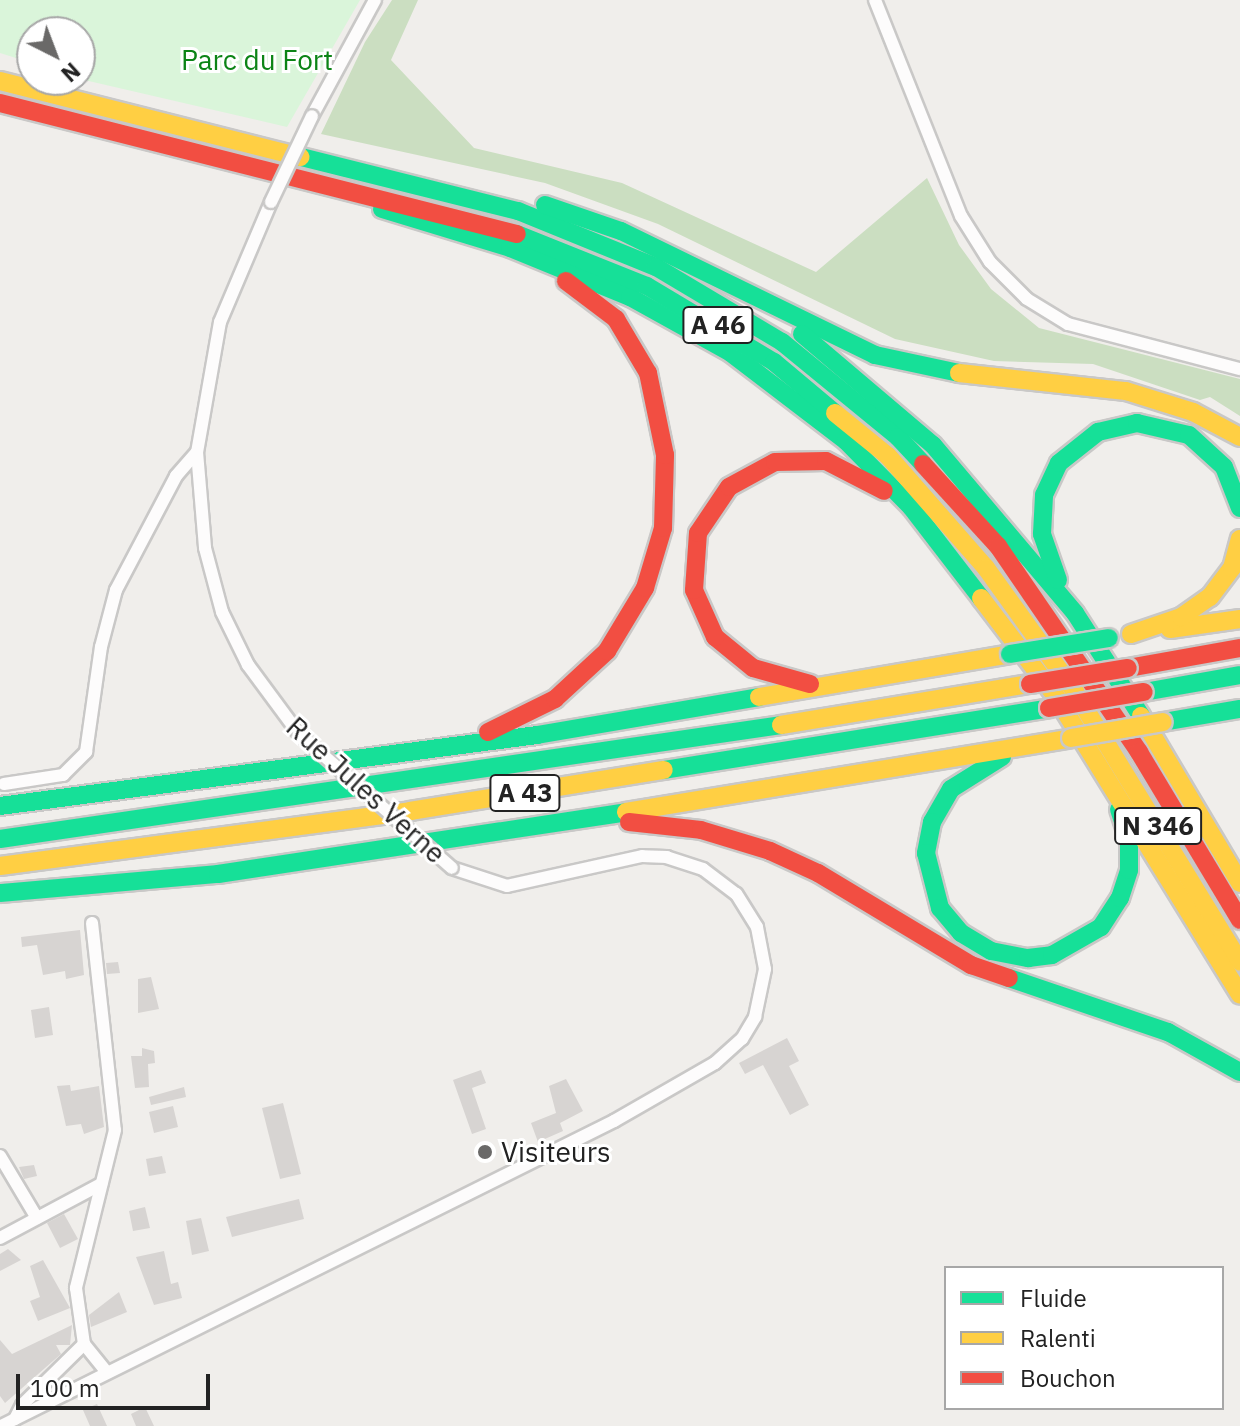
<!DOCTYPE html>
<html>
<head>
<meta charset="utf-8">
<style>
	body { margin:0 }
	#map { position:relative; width:1240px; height:1426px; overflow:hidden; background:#f0eeeb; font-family:"IBM Plex Sans",sans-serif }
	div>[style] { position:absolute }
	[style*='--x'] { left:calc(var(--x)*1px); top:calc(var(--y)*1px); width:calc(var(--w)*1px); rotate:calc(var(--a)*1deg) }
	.forest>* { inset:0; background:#cbdec1 }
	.park>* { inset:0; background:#daf5da }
	.building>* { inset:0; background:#d7d4d2 }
	.roads { filter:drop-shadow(2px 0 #c9c8c7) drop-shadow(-2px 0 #c9c8c7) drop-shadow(0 2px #c9c8c7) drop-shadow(0 -2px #c9c8c7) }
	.street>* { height:12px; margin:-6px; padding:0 6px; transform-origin:6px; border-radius:6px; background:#fdfcfc }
	.fast>* { height:18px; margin:-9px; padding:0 9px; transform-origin:9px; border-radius:9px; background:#16e098 }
	.slow>* { height:18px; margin:-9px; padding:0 9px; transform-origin:9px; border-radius:9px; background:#ffcf43 }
	.jam>* { height:18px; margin:-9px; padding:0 9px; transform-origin:9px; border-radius:9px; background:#f24e42 }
	.bridges { filter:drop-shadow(2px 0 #c9c8c7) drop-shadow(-2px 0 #c9c8c7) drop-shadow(0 2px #c9c8c7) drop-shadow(0 -2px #c9c8c7) }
	.street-bridge>* { height:12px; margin:-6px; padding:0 6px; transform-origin:6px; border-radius:6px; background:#fdfcfc }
	.fast-bridge>* { height:18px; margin:-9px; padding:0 9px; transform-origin:9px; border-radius:9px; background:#16e098 }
	.slow-bridge>* { height:18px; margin:-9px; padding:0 9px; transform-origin:9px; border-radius:9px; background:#ffcf43 }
	.jam-bridge>* { height:18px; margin:-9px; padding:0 9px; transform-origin:9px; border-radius:9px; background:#f24e42 }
	.dots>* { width:22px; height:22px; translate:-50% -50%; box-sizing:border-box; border:4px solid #fff; border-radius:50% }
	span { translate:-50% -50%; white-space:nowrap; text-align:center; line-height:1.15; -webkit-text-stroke:6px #fff; paint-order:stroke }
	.shield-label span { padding:2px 6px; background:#fff; border:2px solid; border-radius:6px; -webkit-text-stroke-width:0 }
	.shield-label { font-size:26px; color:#222; font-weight:700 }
	.park-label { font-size:28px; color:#0c8416 }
	.street-label { font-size:28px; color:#222 }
	.poi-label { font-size:28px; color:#222 }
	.left { translate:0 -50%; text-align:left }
	.legend { position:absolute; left:944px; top:1266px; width:280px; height:144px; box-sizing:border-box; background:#fff; border:2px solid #a7a7a7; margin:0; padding:10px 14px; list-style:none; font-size:24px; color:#222 }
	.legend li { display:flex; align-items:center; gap:16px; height:40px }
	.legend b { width:40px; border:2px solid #a7a7a7 }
	.north { position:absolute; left:16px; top:16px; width:80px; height:80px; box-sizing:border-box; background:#fff; border:2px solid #a7a7a7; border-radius:50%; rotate:138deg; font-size:22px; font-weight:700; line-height:32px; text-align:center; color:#222 }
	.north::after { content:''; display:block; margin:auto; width:28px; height:36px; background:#6a6968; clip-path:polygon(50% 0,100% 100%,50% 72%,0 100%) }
	.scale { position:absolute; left:16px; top:1374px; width:194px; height:36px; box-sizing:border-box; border:4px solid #222; border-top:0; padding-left:10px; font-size:24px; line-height:28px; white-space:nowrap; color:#222; -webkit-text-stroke:6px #fff; paint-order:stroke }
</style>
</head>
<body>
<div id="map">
	<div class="forest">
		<i style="clip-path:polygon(392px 0,418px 0,391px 60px,474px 148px,622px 183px,816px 272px,927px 178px,959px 245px,991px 289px,1039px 328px,1240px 379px,1240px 416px,1210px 397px,1200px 400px,1093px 364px,994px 361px,895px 339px,658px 224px,545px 183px,321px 134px,365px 42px)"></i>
	</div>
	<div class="park">
		<i style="clip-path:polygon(0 0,360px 0,287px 127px,80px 79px,80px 32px,32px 32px,32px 63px,0 53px)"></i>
	</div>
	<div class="building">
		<i style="clip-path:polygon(80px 930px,84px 975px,66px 979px,65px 971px,43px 975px,37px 945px,22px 947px,21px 937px)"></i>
		<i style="clip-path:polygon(118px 962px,120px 973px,107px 974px,106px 963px)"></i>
		<i style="clip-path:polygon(151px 977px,159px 1009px,138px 1013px,138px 979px)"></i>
		<i style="clip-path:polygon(49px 1007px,53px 1035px,35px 1038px,31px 1010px)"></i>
		<i style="clip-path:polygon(787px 1038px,799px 1061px,789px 1066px,809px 1105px,790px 1115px,763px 1065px,745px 1074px,739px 1063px)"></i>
		<i style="clip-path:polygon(142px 1048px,154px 1051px,155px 1063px,148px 1064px,149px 1087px,135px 1088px,131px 1056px,142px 1056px)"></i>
		<i style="clip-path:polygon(481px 1070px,486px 1083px,472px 1088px,486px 1129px,472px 1134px,453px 1080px)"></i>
		<i style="clip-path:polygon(566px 1079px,583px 1111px,560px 1123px,563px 1131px,538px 1142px,531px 1123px,556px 1113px,549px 1086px)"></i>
		<i style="clip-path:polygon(70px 1085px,71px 1091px,99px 1086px,104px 1127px,84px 1134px,81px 1124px,66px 1126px,57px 1086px)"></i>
		<i style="clip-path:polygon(184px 1087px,186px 1097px,151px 1105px,149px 1097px)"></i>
		<i style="clip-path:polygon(283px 1103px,301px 1174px,280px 1179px,262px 1108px)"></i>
		<i style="clip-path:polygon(173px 1106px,178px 1127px,154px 1133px,149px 1112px)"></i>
		<i style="clip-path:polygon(162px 1156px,166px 1173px,149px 1176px,146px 1159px)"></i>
		<i style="clip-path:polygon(34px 1165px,37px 1176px,24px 1179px,19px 1167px)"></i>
		<i style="clip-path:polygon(299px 1199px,304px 1219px,232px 1237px,226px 1217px)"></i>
		<i style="clip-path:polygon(145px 1207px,150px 1228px,133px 1231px,129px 1211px)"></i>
		<i style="clip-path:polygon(64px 1214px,78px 1239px,60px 1248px,47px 1223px)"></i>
		<i style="clip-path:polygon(201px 1218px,209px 1251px,192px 1255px,186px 1221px)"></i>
		<i style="clip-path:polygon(8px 1249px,21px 1260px,0 1271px,0 1254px)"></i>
		<i style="clip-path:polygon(164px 1251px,171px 1284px,178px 1282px,182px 1298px,154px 1305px,136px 1257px)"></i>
		<i style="clip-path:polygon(43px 1260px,70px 1308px,38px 1321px,30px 1301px,40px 1297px,30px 1266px)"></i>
		<i style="clip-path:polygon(119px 1292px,127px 1312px,91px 1327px,89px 1315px)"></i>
		<i style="clip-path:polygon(72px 1325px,70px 1345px,56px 1345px,61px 1354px,5px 1403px,0 1396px,0 1340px,12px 1354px)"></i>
		<i style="clip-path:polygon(97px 1404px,107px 1426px,90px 1426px,83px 1410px)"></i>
		<i style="clip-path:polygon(145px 1407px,154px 1426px,136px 1426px,131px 1414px)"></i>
	</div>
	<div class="roads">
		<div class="street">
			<i style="--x:875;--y:0;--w:232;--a:68.3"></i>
			<i style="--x:961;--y:216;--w:54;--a:57.8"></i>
			<i style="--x:990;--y:262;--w:52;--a:45"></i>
			<i style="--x:1027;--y:299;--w:48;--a:31.4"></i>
			<i style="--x:1068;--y:324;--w:178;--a:14.7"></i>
			<i style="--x:312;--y:116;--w:132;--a:-61.5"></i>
			<i style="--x:271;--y:202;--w:130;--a:113"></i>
			<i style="--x:220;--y:322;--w:132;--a:100"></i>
			<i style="--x:197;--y:452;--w:96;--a:85.2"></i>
			<i style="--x:205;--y:548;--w:66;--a:75.1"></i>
			<i style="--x:222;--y:612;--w:59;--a:63.9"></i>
			<i style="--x:248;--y:665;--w:86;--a:53.5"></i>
			<i style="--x:4;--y:784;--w:60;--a:-8.7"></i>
			<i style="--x:63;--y:775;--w:33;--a:-45"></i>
			<i style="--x:86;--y:752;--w:106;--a:-81.9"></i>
			<i style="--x:101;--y:647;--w:59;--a:-75.3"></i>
			<i style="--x:116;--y:590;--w:129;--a:-62.2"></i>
			<i style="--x:176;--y:476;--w:32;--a:-49"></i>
			<i style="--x:92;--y:923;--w:208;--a:83.7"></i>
			<i style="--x:115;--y:1130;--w:163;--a:103.9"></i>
			<i style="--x:76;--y:1288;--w:57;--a:81.9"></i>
			<i style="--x:84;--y:1344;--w:35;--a:51"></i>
			<i style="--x:0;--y:1156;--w:72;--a:59.2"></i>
			<i style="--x:0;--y:1238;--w:115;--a:-28.1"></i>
			<i style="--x:15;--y:1419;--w:16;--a:-63"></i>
			<i style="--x:22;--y:1405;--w:87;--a:-44.5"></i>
			<i style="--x:1;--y:1426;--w:685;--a:-26.45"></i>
			<i style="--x:614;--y:1121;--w:116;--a:-29.9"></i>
			<i style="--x:715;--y:1063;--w:36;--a:-42"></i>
			<i style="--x:742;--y:1039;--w:26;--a:-59"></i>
			<i style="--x:755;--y:1017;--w:49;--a:-78.2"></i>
			<i style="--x:765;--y:969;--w:43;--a:-100.8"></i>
			<i style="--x:757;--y:927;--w:39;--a:-122"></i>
			<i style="--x:736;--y:894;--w:41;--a:-142.9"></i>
			<i style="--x:703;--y:869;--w:38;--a:-162"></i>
			<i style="--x:667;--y:857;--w:25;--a:-178"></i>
			<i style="--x:642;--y:856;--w:138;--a:167.5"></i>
			<i style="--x:507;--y:886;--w:58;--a:-161.9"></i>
		</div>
		<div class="fast">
			<i style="--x:301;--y:157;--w:224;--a:14"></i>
			<i style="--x:518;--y:211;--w:149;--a:22.1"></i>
			<i style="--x:656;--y:267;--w:147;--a:30.8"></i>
			<i style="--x:782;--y:342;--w:150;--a:39.3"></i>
			<i style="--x:898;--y:437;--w:37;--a:47"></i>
			<i style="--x:545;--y:205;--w:80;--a:18.9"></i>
			<i style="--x:621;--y:231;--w:283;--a:26"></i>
			<i style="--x:875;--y:355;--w:86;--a:12.1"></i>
			<i style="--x:382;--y:209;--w:134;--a:16.9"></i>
			<i style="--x:510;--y:248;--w:130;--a:22.2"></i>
			<i style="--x:630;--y:297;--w:115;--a:29"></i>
			<i style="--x:731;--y:353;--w:145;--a:37.4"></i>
			<i style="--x:846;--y:441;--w:93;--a:45.4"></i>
			<i style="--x:911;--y:507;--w:115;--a:52.4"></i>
			<i style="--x:517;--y:234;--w:140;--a:21.8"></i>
			<i style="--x:647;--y:286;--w:148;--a:30.9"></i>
			<i style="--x:774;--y:362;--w:80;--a:39.9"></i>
			<i style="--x:802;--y:334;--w:172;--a:40.3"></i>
			<i style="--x:933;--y:445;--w:220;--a:49.8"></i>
			<i style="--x:1075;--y:613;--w:122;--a:57.3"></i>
			<i style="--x:1058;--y:580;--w:49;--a:-109.2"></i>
			<i style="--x:1042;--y:534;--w:39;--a:-87"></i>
			<i style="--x:1044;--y:495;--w:35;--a:-65"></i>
			<i style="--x:1059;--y:463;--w:50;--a:-38.5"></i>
			<i style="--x:1098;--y:432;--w:40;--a:-13"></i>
			<i style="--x:1137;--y:423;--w:53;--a:13"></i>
			<i style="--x:1189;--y:435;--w:47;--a:42.4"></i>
			<i style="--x:1224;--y:467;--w:44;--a:68.7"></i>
			<i style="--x:1144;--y:692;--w:97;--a:-10"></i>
			<i style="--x:1163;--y:722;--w:78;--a:-9.6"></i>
			<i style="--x:1002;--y:757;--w:60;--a:147.9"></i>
			<i style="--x:951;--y:789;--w:38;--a:120"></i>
			<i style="--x:932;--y:822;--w:32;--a:101"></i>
			<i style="--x:926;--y:853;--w:57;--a:75.7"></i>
			<i style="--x:940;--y:908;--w:33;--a:50"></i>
			<i style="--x:961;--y:933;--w:35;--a:31"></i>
			<i style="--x:991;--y:951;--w:38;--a:11"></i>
			<i style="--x:1028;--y:958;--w:24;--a:-7"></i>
			<i style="--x:1052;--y:955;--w:56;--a:-29.7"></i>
			<i style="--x:1101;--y:927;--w:35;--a:-57"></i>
			<i style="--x:1120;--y:898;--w:29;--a:-72"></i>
			<i style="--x:1129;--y:870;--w:30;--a:-90"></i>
			<i style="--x:1129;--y:840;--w:32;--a:-108"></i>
			<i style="--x:664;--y:770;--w:390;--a:-9.1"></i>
			<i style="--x:0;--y:806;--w:542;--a:-7.53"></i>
			<i style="--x:537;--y:735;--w:225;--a:-9.7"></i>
			<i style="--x:0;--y:839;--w:789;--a:-8.3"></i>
			<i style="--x:0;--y:893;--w:219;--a:-5"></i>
			<i style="--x:218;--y:874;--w:413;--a:-8.6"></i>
			<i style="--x:1009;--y:978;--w:168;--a:18.8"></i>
			<i style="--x:1168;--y:1032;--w:82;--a:29.1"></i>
		</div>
		<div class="slow">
			<i style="--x:0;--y:81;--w:310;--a:14.2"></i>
			<i style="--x:959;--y:373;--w:168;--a:6.2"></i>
			<i style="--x:1126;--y:391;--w:70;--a:17.4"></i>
			<i style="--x:1193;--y:412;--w:53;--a:28"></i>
			<i style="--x:835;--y:413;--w:68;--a:39.1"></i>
			<i style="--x:888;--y:456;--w:149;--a:48.8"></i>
			<i style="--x:986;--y:568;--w:153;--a:54.3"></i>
			<i style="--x:1075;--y:692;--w:316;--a:58.6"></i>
			<i style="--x:981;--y:598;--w:122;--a:52.7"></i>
			<i style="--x:1055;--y:695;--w:352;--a:58.3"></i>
			<i style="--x:1170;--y:629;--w:71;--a:-8.1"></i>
			<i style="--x:1131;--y:634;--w:53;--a:-18.8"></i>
			<i style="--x:1181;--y:617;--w:35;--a:-35"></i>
			<i style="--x:1210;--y:597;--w:36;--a:-53"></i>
			<i style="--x:1232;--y:568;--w:30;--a:-75"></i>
			<i style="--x:759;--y:697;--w:255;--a:-9.7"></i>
			<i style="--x:1141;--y:716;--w:194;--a:59.3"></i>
			<i style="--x:781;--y:725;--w:252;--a:-9.4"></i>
			<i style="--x:626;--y:812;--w:451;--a:-9.4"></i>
			<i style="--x:0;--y:866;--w:414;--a:-7.6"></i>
			<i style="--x:410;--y:811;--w:257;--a:-9.2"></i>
		</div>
		<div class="jam">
			<i style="--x:0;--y:103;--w:533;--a:14.22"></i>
			<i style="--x:923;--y:464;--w:111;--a:47.6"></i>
			<i style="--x:998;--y:546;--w:250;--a:55.6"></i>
			<i style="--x:1139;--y:752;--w:196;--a:59"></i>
			<i style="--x:1128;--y:668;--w:114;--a:-10.1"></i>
			<i style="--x:810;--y:684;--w:59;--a:-164.3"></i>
			<i style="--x:753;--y:668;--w:49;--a:-140.8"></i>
			<i style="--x:715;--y:637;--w:51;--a:-114.1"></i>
			<i style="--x:694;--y:590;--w:57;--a:-86"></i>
			<i style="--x:698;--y:533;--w:55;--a:-56"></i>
			<i style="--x:729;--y:487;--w:52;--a:-28.5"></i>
			<i style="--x:775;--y:462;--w:51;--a:-1.1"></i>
			<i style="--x:826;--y:461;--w:65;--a:27.3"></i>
			<i style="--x:488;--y:732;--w:75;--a:-26.2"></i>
			<i style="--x:555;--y:699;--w:71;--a:-42.7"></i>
			<i style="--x:607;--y:651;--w:74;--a:-58.9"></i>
			<i style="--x:645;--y:588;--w:63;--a:-73.3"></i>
			<i style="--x:663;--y:528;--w:73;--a:-88.4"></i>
			<i style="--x:665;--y:455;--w:84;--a:-101.7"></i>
			<i style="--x:648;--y:373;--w:63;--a:-120.7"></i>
			<i style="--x:616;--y:319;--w:63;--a:-142.8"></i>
			<i style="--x:629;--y:822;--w:72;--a:6.3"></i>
			<i style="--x:701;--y:830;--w:72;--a:16.9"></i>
			<i style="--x:770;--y:851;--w:53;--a:24.6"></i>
			<i style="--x:818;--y:873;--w:179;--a:31"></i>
			<i style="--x:971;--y:965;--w:40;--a:18.9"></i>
		</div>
	</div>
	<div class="bridges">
		<div class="street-bridge">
			<i style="--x:271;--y:202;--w:95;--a:-64.5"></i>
			<i style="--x:299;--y:734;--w:203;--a:41.2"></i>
		</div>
		<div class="fast-bridge">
			<i style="--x:1010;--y:654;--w:100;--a:-9.2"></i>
		</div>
		<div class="slow-bridge">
			<i style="--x:1071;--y:738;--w:93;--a:-9.9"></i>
		</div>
		<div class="jam-bridge">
			<i style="--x:1030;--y:684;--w:99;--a:-9.3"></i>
			<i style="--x:1049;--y:708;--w:96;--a:-9.6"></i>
		</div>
	</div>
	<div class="dots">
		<i style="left:485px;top:1152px;background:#6a6968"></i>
	</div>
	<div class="shield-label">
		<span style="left:718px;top:325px">A 46</span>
		<span style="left:525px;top:793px">A 43</span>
		<span style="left:1158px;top:826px">N 346</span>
	</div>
	<div class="park-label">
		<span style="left:257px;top:60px">Parc du Fort</span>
	</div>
	<div class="street-label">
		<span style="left:366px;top:790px;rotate:42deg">Rue Jules Verne</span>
	</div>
	<div class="poi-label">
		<span class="left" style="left:501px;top:1152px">Visiteurs</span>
	</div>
	<ul class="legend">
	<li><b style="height:10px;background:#16e098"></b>Fluide</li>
	<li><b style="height:10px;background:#ffcf43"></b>Ralenti</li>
	<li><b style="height:10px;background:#f24e42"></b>Bouchon</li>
	</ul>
	<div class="north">N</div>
	<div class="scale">100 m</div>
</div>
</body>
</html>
